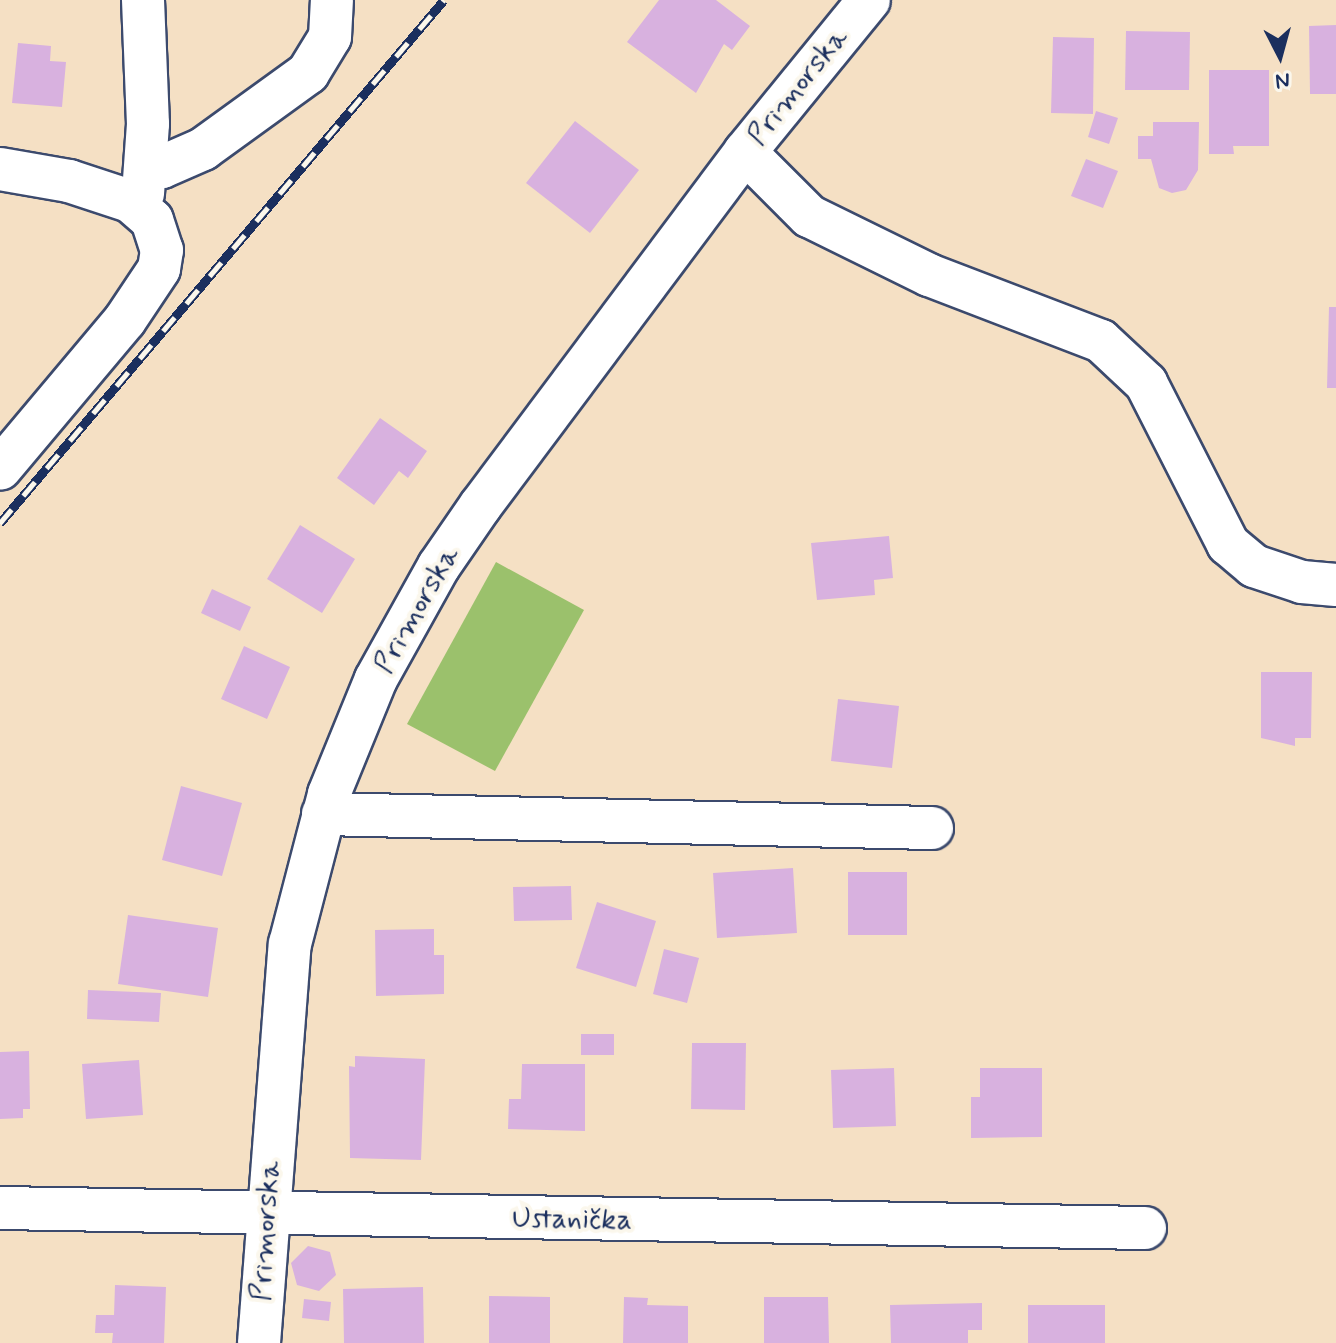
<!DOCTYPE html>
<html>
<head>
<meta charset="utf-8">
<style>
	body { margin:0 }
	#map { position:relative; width:1336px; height:1343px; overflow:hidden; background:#f5e0c4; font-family:Mynerve,sans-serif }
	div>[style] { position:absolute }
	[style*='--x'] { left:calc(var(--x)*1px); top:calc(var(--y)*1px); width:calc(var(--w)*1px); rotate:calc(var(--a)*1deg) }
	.green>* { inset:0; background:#9bc16c }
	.building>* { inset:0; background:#d8b1df }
	.roads { filter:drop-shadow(2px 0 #3c4a6d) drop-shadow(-2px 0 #3c4a6d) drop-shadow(0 2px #3c4a6d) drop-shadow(0 -2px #3c4a6d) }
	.street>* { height:42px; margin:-21px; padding:0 21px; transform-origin:21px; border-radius:21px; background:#fff }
	.rail>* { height:9px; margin-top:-4.5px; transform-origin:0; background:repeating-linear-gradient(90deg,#fbf7ec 0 18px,#1b2f5e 0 36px); box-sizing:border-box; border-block:2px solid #1b2f5e }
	span { translate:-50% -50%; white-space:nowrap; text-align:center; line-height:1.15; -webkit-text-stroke:8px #fbf7ec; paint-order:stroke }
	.street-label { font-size:30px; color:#1b2f5e }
	.north { position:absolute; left:1240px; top:16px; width:80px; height:80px; -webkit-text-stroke:6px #fbf7ec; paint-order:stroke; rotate:174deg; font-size:22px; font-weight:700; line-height:32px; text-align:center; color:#1b2f5e }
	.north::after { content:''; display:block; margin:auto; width:28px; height:36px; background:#1b2f5e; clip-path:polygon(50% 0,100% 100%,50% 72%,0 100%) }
</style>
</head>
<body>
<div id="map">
	<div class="green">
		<i style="clip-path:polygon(496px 562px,584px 610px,495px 771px,407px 724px)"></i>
	</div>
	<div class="building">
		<i style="clip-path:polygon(659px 0,716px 0,750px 26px,732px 50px,724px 44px,696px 93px,627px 42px)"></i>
		<i style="clip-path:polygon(1336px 25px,1336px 94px,1310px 94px,1309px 26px)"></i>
		<i style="clip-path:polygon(1126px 31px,1190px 32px,1189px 90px,1125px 90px)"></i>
		<i style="clip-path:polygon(1053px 37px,1094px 38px,1093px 114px,1051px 113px)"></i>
		<i style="clip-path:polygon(18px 43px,51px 46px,50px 61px,66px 62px,62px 107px,12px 103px)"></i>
		<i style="clip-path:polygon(1209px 70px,1269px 70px,1269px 146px,1233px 146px,1234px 154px,1209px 154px)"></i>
		<i style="clip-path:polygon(1096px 111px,1118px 118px,1109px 144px,1088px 137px)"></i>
		<i style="clip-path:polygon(575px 121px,639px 170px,590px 233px,526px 183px)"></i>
		<i style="clip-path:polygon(1153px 122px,1199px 122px,1198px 170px,1186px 190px,1172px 193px,1159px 188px,1151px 159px,1138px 159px,1138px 136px,1153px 136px)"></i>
		<i style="clip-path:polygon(1086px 159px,1118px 171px,1103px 208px,1071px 196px)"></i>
		<i style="clip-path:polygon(1329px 307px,1336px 307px,1336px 388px,1327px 388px)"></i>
		<i style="clip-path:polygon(380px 418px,427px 451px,408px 478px,399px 471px,374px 505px,337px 478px)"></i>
		<i style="clip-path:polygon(300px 525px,355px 559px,322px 613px,267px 579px)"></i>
		<i style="clip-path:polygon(889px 536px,893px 578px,874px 580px,875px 595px,817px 600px,811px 543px)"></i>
		<i style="clip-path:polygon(212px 589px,251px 607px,240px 631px,201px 613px)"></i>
		<i style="clip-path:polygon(244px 646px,290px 667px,267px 719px,221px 699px)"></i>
		<i style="clip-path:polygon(1261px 672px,1312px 672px,1311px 738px,1295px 738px,1295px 746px,1261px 738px)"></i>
		<i style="clip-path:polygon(838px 699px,899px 706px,892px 768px,831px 761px)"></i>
		<i style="clip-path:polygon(181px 786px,242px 803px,222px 876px,162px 860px)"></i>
		<i style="clip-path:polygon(793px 868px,797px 933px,717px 938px,713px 873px)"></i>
		<i style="clip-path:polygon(848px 872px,907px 872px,907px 935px,848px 935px)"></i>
		<i style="clip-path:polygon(571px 886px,572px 920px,514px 921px,513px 887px)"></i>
		<i style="clip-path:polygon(597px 902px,656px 921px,636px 987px,576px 968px)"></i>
		<i style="clip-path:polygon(128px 915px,218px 928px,208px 997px,118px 984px)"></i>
		<i style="clip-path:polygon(434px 929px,434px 955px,444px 955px,444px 994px,376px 996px,375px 930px)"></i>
		<i style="clip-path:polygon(664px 949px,699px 958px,687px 1003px,653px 994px)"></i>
		<i style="clip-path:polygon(88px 990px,161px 993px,159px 1022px,87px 1019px)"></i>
		<i style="clip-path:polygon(581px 1034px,614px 1034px,614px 1055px,581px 1055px)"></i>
		<i style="clip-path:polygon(692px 1043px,746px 1043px,745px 1110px,691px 1109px)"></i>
		<i style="clip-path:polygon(29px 1051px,30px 1109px,23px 1109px,23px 1118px,0 1119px,0 1052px)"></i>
		<i style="clip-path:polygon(355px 1056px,425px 1059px,421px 1160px,350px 1158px,349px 1066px,355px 1067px)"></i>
		<i style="clip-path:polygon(139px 1060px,143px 1115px,86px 1119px,82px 1064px)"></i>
		<i style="clip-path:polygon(522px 1064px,585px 1064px,585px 1131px,508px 1129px,509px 1099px,521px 1099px)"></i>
		<i style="clip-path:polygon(894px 1068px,896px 1126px,833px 1128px,831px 1070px)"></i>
		<i style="clip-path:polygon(980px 1068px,1042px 1068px,1042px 1137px,971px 1138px,971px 1097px,980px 1097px)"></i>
		<i style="clip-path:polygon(308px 1246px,330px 1252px,336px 1275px,319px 1291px,297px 1285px,291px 1263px)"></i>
		<i style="clip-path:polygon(115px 1285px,166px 1287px,164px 1343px,112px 1343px,113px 1333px,95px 1333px,96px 1315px,114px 1315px)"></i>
		<i style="clip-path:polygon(423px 1287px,424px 1343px,344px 1343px,343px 1289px)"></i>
		<i style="clip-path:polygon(489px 1296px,550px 1297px,550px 1343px,489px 1343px)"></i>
		<i style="clip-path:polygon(624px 1297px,648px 1298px,647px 1305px,688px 1306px,688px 1343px,623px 1343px)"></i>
		<i style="clip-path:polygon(764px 1297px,828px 1297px,829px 1343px,764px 1343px)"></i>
		<i style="clip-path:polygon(304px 1299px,331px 1302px,329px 1321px,302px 1318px)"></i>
		<i style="clip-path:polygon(982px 1303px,982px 1330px,968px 1330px,968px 1343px,891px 1343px,890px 1305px)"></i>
		<i style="clip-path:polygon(1028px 1305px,1105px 1305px,1105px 1343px,1028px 1343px)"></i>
	</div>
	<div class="roads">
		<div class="street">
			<i style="--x:143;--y:0;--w:124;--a:87.7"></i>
			<i style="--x:148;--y:124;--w:70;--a:94.1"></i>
			<i style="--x:745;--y:152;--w:91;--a:45"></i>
			<i style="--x:809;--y:216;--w:134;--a:26.2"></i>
			<i style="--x:929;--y:275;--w:184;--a:21"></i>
			<i style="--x:1101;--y:341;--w:62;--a:43"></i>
			<i style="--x:1146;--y:383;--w:181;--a:63"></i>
			<i style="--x:1228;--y:544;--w:34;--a:40"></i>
			<i style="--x:1254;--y:566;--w:51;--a:18.4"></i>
			<i style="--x:1302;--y:582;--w:34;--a:5"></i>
			<i style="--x:146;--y:167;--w:16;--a:0"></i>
			<i style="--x:162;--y:167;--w:45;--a:-23.7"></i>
			<i style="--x:203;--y:149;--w:130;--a:-35.9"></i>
			<i style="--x:308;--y:73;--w:42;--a:-58.6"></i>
			<i style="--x:330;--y:37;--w:37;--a:-87"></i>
			<i style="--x:0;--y:169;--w:70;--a:9.9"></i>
			<i style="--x:69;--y:181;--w:64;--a:18.2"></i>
			<i style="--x:130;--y:201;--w:29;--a:41"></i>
			<i style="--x:152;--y:220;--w:32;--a:72"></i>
			<i style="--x:162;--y:250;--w:19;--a:99"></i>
			<i style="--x:159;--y:269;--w:61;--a:123.7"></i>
			<i style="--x:125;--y:320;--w:194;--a:130"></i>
			<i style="--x:323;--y:814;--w:609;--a:1.32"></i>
			<i style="--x:0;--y:1208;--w:1145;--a:1"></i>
			<i style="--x:259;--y:1343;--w:400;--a:-85.6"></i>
			<i style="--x:290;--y:944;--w:155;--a:-75.4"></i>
			<i style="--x:329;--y:794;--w:124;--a:-67.8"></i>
			<i style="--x:376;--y:679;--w:129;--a:-60.9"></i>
			<i style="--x:439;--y:566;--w:74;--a:-55.5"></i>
			<i style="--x:481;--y:505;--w:441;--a:-53.2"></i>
			<i style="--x:745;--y:152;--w:196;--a:-50.8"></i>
		</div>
	</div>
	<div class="rail">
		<i style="--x:0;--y:523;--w:686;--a:-49.67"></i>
	</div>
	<div class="street-label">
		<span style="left:798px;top:87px;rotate:-51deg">Primorska</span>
		<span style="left:417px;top:610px;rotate:-60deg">Primorska</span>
		<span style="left:572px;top:1220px;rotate:1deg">Ustanička</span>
		<span style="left:266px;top:1231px;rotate:-86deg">Primorska</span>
	</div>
	<div class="north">N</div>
</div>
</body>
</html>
